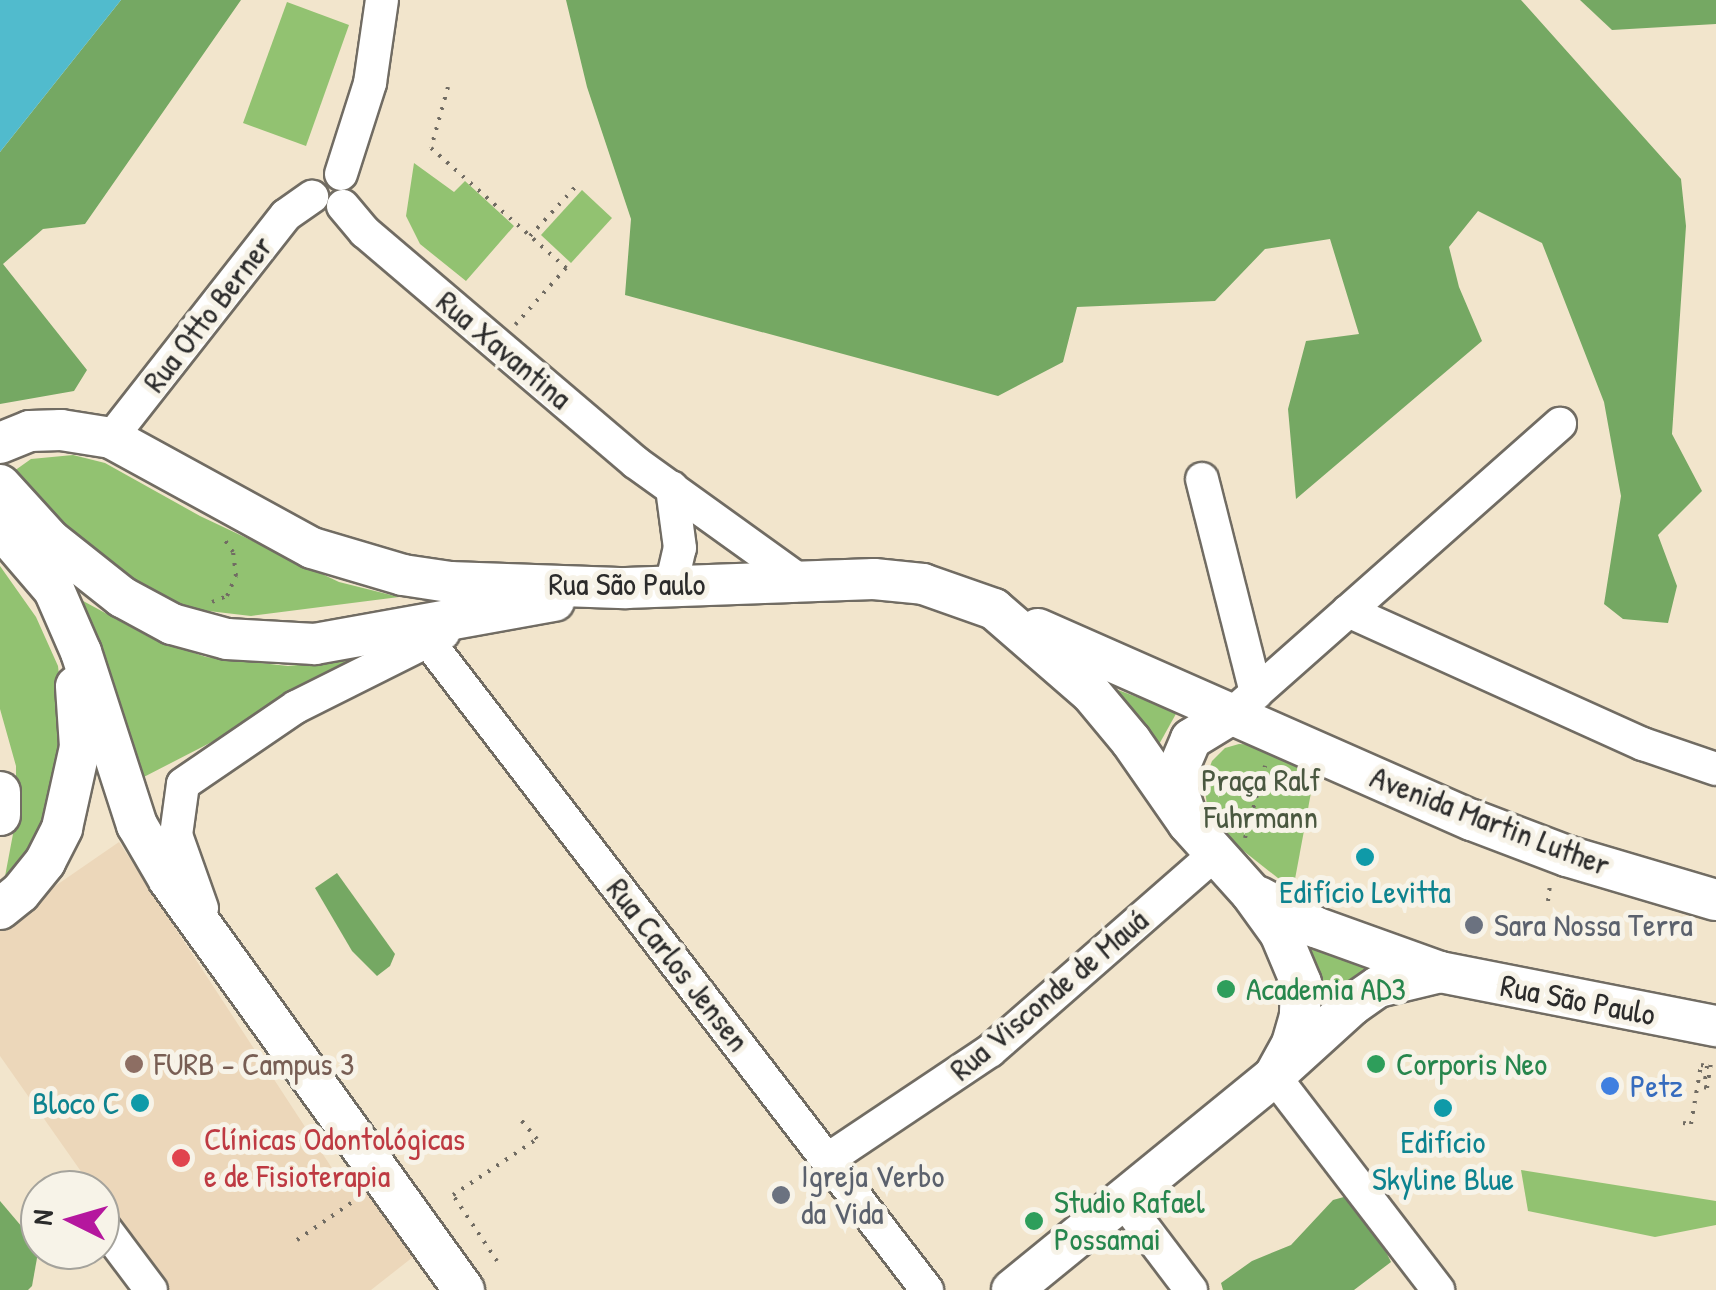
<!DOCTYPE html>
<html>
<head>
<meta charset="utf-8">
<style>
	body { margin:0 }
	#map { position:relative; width:1716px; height:1290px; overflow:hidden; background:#f2e5cc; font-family:"Patrick Hand",sans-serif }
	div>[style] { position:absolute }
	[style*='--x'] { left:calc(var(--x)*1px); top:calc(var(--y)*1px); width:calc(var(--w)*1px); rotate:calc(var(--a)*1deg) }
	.built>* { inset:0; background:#ecd7ba }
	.green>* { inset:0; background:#92c271 }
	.forest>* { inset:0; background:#75a863 }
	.water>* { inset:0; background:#51bbcd }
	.path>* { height:4px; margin-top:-2px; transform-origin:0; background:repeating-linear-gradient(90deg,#716c63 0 2.5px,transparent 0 10.5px) }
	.roads { filter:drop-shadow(2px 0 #716c63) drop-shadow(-2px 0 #716c63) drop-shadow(0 2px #716c63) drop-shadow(0 -2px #716c63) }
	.minor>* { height:32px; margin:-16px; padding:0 16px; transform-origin:16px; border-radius:16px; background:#fff }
	.major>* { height:40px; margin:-20px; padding:0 20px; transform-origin:20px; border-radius:20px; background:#fff }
	.dots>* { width:28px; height:28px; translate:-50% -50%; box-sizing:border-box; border:5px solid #f7f3e8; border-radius:50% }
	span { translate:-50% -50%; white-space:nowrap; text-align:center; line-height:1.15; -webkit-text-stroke:10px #f7f3e8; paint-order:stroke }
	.street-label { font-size:32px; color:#2b2b2b }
	.park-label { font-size:32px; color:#4a5840 }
	.culture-label { font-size:32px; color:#0d838f }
	.right { translate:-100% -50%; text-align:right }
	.worship-label { font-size:32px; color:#5b616d }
	.left { translate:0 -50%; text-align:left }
	.leisure-label { font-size:32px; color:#27864d }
	.education-label { font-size:32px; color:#785e54 }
	.shop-label { font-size:32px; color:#366cbe }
	.health-label { font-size:32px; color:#be3a42 }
	.north { position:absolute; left:20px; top:1170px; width:100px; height:100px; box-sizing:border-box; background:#f7f3e8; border:2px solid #a5a39c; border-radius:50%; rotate:275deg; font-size:28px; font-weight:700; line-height:40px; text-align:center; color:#2b2b2b }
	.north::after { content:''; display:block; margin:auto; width:35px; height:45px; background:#b5179e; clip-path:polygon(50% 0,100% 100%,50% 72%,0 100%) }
</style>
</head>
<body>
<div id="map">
	<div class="built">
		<i style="clip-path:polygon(119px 842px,343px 1185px,356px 1177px,413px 1257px,371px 1290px,165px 1290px,100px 1198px,100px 1190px,94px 1190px,0 1056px,0 924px)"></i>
	</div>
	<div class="green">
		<i style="clip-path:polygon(287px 2px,349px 25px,306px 146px,243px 123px)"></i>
		<i style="clip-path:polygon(414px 163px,454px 192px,465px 181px,514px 226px,466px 281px,420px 244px,406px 216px)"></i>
		<i style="clip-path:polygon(582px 190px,612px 218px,571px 263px,541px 235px)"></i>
		<i style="clip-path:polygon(73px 455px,105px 463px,200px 516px,339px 582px,399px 597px,251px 616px,200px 610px,131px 587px,7px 476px,31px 459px)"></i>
		<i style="clip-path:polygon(0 566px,36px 617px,58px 666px,67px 744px,47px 837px,3px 887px,16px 818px,16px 766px,0 709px)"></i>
		<i style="clip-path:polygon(74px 596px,153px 639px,206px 657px,288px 666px,379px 656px,136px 781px,107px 667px)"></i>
		<i style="clip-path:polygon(1110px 687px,1177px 712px,1157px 748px)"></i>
		<i style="clip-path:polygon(1239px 744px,1257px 745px,1315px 771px,1293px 890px,1236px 845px,1207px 805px,1204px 783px,1212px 761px,1225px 748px)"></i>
		<i style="clip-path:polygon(1291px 924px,1376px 965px,1330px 992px,1315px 1012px)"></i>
		<i style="clip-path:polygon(1521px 1170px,1716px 1201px,1716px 1225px,1655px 1237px,1528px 1211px)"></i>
	</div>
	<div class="forest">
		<i style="clip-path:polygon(121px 0,241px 0,85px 224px,43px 229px,3px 264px,87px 370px,74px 391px,0 404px,0 152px)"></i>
		<i style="clip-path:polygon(566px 0,1521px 0,1681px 179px,1686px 226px,1672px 434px,1702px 491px,1658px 535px,1677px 586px,1668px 623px,1623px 619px,1604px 604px,1621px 496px,1604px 402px,1542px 243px,1478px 211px,1449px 247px,1459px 287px,1482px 341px,1296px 499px,1288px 409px,1306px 341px,1359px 334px,1330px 239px,1265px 249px,1215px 301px,1077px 307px,1063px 362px,998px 396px,625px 295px,631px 219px,587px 87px)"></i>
		<i style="clip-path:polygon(1580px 0,1716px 0,1716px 24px,1612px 30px)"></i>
		<i style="clip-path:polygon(337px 873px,395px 954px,390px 966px,377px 976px,352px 951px,315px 888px)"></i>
		<i style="clip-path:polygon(1351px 1195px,1369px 1217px,1391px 1262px,1354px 1290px,1223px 1290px,1221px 1283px,1252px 1261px,1291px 1245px,1333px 1200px)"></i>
		<i style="clip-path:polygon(0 1201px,39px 1247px,32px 1286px,28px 1290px,0 1290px)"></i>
	</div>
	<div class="water">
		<i style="clip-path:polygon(0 0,121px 0,0 152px)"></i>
	</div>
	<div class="path">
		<i style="--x:448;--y:87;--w:63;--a:105.6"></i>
		<i style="--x:431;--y:148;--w:181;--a:41.6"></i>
		<i style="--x:566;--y:268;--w:76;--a:131.8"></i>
		<i style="--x:530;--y:236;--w:69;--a:-47.3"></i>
		<i style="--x:212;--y:602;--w:16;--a:-22"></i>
		<i style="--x:227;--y:596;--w:22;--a:-66"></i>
		<i style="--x:236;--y:576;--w:24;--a:-97"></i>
		<i style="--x:233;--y:552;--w:18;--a:-124"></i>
		<i style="--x:1245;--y:838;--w:75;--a:-74.5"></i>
		<i style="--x:1548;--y:901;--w:16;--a:-83"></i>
		<i style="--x:1707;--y:1066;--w:21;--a:98"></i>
		<i style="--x:1704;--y:1087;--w:3;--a:18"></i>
		<i style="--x:1707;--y:1088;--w:30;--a:-81"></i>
		<i style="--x:1683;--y:1123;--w:8;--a:7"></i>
		<i style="--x:1691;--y:1124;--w:60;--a:-80.4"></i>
		<i style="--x:1701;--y:1065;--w:6;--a:9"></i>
		<i style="--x:297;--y:1240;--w:74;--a:-34.5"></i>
		<i style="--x:497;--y:1261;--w:79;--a:-123.7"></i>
		<i style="--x:453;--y:1195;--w:101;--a:-33.7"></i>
		<i style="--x:537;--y:1139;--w:25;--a:-130"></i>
	</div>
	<div class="roads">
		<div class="minor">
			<i style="--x:341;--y:174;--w:96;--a:-72.3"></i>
			<i style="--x:370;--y:83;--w:84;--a:-81.8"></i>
			<i style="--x:343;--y:206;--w:34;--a:50"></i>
			<i style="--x:365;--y:232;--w:355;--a:40.4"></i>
			<i style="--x:635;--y:462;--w:202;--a:35.7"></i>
			<i style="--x:111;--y:438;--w:283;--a:-51.9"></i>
			<i style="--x:286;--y:215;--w:32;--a:-35"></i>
			<i style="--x:1202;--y:479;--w:221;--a:75.8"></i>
			<i style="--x:671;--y:586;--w:39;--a:-77"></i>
			<i style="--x:680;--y:548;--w:61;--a:-97.6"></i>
			<i style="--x:1348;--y:611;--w:324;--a:24.3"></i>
			<i style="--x:1643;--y:744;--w:77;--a:18.9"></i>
			<i style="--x:428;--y:641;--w:819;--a:52.44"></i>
			<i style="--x:1232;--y:714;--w:438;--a:-41.5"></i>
			<i style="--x:202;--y:908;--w:77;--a:-109.6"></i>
			<i style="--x:176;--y:835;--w:51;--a:-82.2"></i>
			<i style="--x:183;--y:784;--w:137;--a:-34.3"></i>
			<i style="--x:296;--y:707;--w:165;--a:-26.6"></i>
			<i style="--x:1274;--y:1076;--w:270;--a:52.5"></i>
			<i style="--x:827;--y:1160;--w:196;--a:-33.8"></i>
			<i style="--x:990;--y:1051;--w:298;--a:-41.2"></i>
			<i style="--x:1123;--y:1200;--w:113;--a:52.9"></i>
			<i style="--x:100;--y:1222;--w:85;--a:53.1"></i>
		</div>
		<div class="major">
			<i style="--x:0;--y:443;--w:32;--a:-22"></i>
			<i style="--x:30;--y:431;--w:31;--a:-2"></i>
			<i style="--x:61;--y:430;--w:51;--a:9.1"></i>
			<i style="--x:111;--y:438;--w:229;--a:28.7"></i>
			<i style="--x:312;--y:548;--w:95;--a:16.5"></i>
			<i style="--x:403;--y:575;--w:48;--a:8.5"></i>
			<i style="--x:450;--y:582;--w:176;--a:2"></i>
			<i style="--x:626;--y:588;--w:248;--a:-2.1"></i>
			<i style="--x:874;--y:579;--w:49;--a:5.8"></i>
			<i style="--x:923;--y:584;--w:75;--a:19.4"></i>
			<i style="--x:994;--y:609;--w:128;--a:40.9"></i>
			<i style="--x:1091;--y:693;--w:62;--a:50.2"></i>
			<i style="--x:1131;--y:741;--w:100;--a:55.2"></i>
			<i style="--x:1188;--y:823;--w:94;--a:48"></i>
			<i style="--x:1251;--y:893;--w:49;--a:54.1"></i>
			<i style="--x:1280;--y:933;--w:54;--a:67.2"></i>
			<i style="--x:1301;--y:983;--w:33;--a:92"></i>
			<i style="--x:1300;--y:1016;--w:29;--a:106"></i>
			<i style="--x:1292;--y:1044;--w:37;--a:119"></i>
			<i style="--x:0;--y:485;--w:74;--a:47.7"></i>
			<i style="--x:50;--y:540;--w:92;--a:38.4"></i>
			<i style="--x:122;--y:597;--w:57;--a:28.4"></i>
			<i style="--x:172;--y:624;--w:57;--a:15.3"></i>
			<i style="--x:227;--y:639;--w:88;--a:3.3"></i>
			<i style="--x:315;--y:644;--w:243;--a:-10.2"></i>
			<i style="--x:0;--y:527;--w:83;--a:49.4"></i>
			<i style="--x:54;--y:590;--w:68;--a:66.5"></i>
			<i style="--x:81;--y:652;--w:182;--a:72.1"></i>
			<i style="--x:137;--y:825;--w:64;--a:59.8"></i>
			<i style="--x:169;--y:880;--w:505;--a:54.26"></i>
			<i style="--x:1038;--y:629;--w:474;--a:23.8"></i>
			<i style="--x:1472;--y:820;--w:102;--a:20.8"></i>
			<i style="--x:1567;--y:856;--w:155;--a:16.5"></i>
			<i style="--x:0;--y:792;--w:23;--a:90"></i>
			<i style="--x:1187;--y:818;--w:28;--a:-108"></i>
			<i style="--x:1178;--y:791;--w:26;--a:-86"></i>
			<i style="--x:1180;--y:765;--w:28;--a:-67"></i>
			<i style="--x:1191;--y:739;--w:48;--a:-31.4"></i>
			<i style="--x:1259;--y:897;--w:64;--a:28.2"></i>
			<i style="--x:1315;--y:927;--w:133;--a:19.8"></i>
			<i style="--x:1440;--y:972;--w:281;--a:11.1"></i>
			<i style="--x:0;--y:909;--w:26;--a:-39"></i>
			<i style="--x:20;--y:893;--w:40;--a:-51"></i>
			<i style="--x:45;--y:862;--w:38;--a:-63"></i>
			<i style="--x:62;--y:828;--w:83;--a:-77.5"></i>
			<i style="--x:80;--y:747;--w:61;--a:-93.8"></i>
			<i style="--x:1012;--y:1290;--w:338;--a:-39.2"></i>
			<i style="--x:1274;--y:1076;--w:105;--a:-42.3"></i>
			<i style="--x:1352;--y:1005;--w:32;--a:-35"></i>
			<i style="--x:1378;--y:987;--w:64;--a:-13.6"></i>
		</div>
	</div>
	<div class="dots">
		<i style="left:1365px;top:857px;background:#0f9aa8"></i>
		<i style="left:1474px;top:925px;background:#6b7280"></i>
		<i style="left:1226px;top:989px;background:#2e9e5b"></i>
		<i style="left:134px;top:1064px;background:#8d6e63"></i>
		<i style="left:1376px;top:1064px;background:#2e9e5b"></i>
		<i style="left:1610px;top:1086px;background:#3f7fe0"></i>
		<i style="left:140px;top:1103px;background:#0f9aa8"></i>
		<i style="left:1443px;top:1108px;background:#0f9aa8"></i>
		<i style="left:181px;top:1158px;background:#e0444e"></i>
		<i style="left:781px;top:1195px;background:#6b7280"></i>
		<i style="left:1034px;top:1221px;background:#2e9e5b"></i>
	</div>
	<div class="street-label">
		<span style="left:208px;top:314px;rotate:-52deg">Rua Otto Berner</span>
		<span style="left:504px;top:350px;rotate:40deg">Rua Xavantina</span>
		<span style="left:627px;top:584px">Rua São Paulo</span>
		<span style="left:1490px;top:821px;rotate:21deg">Avenida Martin Luther</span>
		<span style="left:678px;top:965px;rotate:52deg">Rua Carlos Jensen</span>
		<span style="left:1049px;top:995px;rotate:-40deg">Rua Visconde de Mauá</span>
		<span style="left:1578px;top:1000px;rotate:11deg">Rua São Paulo</span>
	</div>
	<div class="park-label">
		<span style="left:1261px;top:799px">Praça Ralf<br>Fuhrmann</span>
	</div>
	<div class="culture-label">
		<span style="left:1365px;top:892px">Edifício Levitta</span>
		<span class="right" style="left:120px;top:1103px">Bloco C</span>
		<span style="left:1443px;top:1161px">Edifício<br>Skyline Blue</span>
	</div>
	<div class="worship-label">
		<span class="left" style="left:1494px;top:925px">Sara Nossa Terra</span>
		<span class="left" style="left:801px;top:1195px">Igreja Verbo<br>da Vida</span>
	</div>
	<div class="leisure-label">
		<span class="left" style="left:1246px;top:989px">Academia AD3</span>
		<span class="left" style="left:1396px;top:1064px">Corporis Neo</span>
		<span class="left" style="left:1054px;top:1221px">Studio Rafael<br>Possamai</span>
	</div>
	<div class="education-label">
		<span class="left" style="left:154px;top:1064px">FURB - Campus 3</span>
	</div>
	<div class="shop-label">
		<span class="left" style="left:1630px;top:1086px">Petz</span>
	</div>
	<div class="health-label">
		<span class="left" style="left:204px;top:1158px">Clínicas Odontológicas<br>e de Fisioterapia</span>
	</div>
	<div class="north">N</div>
</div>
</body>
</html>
